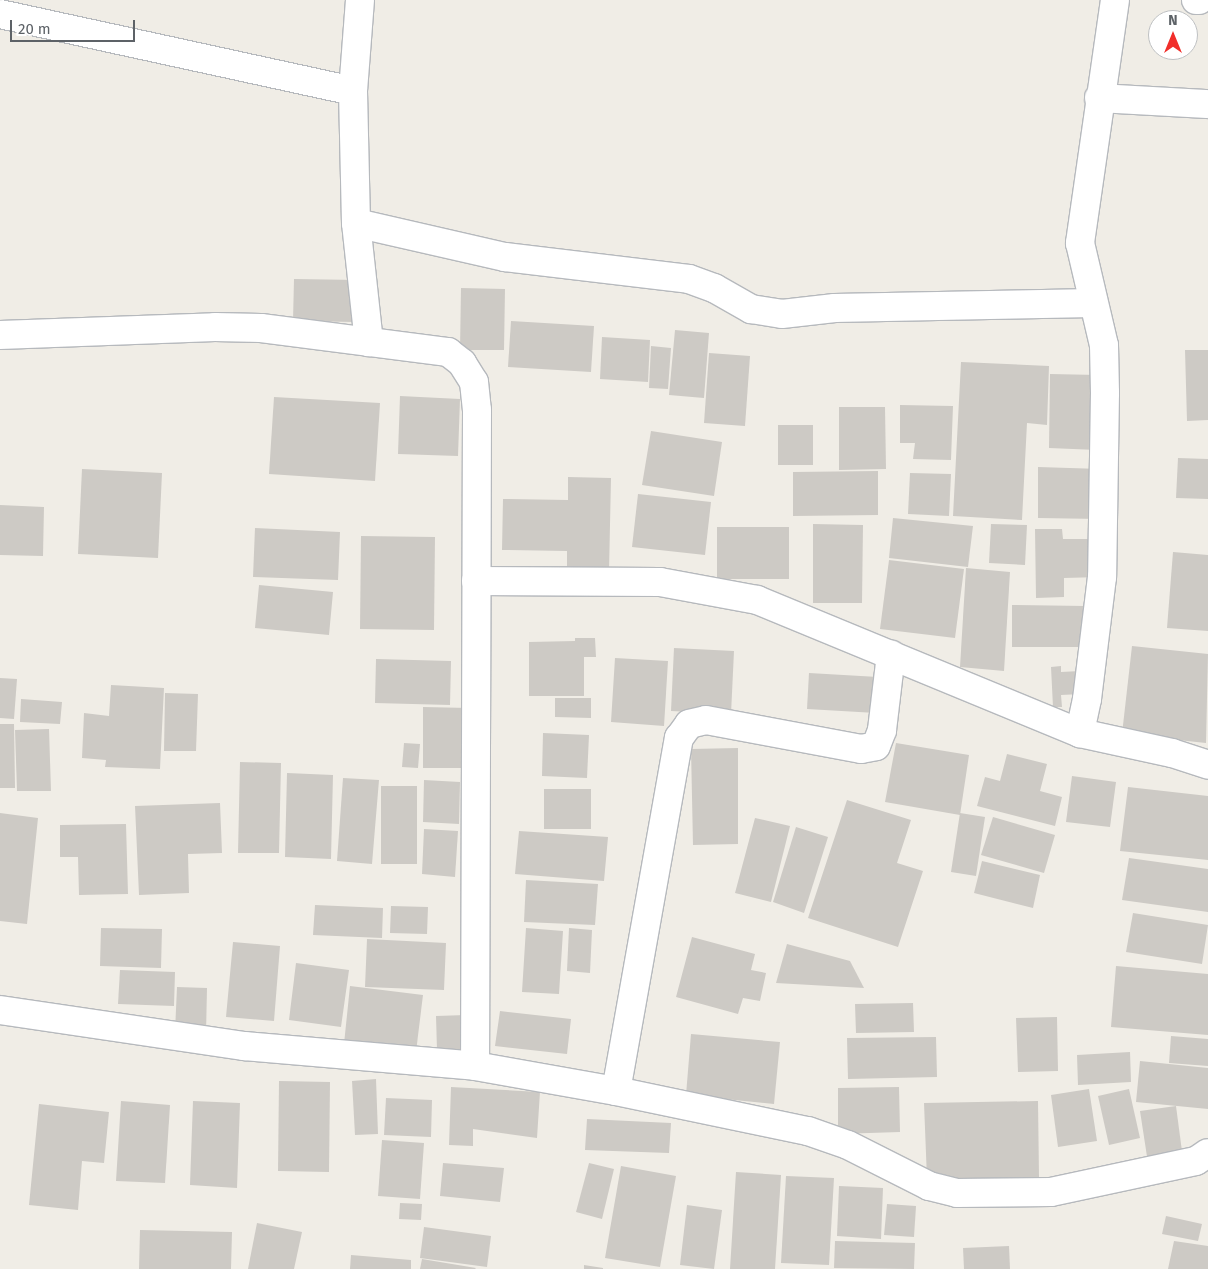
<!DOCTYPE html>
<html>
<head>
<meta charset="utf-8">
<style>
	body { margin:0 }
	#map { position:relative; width:1208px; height:1269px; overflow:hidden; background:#f0ede6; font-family:"Fira Sans",sans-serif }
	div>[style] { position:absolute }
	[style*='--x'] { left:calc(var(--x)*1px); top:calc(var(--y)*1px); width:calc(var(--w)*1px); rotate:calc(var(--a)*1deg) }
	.building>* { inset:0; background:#cdcac5 }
	.roads { filter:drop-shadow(1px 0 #b6b9bd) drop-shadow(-1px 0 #b6b9bd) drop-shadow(0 1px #b6b9bd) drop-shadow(0 -1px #b6b9bd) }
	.street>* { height:28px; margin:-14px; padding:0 14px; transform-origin:14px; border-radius:14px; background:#fff }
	span { translate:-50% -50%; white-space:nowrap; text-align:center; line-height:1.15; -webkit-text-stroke:5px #fff; paint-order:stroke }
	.north { position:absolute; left:1148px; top:10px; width:50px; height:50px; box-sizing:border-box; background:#fff; border:1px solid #bec0c2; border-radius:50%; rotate:0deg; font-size:14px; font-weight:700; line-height:20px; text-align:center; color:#5d6267 }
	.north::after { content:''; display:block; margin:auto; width:18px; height:22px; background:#f12e2a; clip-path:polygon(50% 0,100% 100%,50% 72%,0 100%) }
	.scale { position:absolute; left:10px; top:20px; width:125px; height:22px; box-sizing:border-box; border:2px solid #5d6267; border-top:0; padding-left:6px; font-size:15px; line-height:18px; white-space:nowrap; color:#5d6267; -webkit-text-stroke:4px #fff; paint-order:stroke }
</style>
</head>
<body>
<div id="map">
	<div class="building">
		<i style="clip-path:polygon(294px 279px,358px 280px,356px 322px,293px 321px)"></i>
		<i style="clip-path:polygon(461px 288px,505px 289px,504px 350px,460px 350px)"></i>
		<i style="clip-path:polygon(511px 321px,594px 326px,591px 372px,508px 367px)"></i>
		<i style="clip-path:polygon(675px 330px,709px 333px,704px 398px,669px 395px)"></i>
		<i style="clip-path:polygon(602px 337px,650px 340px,648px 382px,600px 379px)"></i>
		<i style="clip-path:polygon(651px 346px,671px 348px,668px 389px,649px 388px)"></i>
		<i style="clip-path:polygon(1185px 350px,1208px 350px,1208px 420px,1187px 421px)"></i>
		<i style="clip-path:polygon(709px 353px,750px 356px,745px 426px,704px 423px)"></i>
		<i style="clip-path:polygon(961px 362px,1049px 366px,1047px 425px,1027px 423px,1022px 520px,953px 516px)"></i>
		<i style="clip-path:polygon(1050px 374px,1098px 375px,1097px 450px,1049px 448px)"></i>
		<i style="clip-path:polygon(400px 396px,460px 399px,458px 456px,398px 454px)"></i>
		<i style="clip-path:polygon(274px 397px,380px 403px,375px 481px,269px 474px)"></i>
		<i style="clip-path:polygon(900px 405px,953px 406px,951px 460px,913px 459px,915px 443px,900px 443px)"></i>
		<i style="clip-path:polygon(839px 407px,885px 407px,886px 469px,839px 470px)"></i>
		<i style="clip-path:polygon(778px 425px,813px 425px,813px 465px,778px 465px)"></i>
		<i style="clip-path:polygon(651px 431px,722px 442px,714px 496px,642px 485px)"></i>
		<i style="clip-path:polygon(1178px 458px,1208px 459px,1208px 499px,1176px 498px)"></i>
		<i style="clip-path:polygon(1038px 467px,1101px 469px,1100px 519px,1038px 518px)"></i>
		<i style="clip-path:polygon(82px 469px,162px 473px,158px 558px,78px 554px)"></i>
		<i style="clip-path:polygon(878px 471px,878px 515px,793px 516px,793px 472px)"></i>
		<i style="clip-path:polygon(910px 473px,951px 474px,949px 516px,908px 514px)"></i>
		<i style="clip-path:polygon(568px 477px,611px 478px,609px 572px,567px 571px,567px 551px,502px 550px,503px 499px,568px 500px)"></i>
		<i style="clip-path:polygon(638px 494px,711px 502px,705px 555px,632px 547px)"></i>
		<i style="clip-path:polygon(0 505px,44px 507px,43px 556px,0 555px)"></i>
		<i style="clip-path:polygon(893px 518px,973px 526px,968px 567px,889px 558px)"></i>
		<i style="clip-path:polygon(813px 524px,863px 525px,862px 603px,813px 603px)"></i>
		<i style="clip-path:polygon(991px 524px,1027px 525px,1025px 565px,989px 563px)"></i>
		<i style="clip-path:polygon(717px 527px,789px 527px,789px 579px,717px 579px)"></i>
		<i style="clip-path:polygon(255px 528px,340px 532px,338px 580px,253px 577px)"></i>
		<i style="clip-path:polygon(1035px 529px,1062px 529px,1063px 539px,1099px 539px,1100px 577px,1064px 578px,1064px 597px,1036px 598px)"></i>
		<i style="clip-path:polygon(361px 536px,435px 537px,434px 630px,360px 629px)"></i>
		<i style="clip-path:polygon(1173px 552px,1208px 555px,1208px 631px,1167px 628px)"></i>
		<i style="clip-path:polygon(889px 560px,964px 569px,955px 638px,880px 629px)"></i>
		<i style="clip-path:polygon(966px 568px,1010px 572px,1004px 671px,960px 667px)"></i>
		<i style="clip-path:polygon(259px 585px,333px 592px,329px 635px,255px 628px)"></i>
		<i style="clip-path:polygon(1012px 605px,1085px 606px,1085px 647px,1012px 647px)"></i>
		<i style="clip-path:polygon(575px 638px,595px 638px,596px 657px,584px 657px,584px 696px,529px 696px,529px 642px,575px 641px)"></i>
		<i style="clip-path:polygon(1132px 646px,1208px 654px,1206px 743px,1122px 734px)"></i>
		<i style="clip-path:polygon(674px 648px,734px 651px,731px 714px,671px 711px)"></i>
		<i style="clip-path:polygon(615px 658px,668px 661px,664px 726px,611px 722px)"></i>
		<i style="clip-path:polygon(376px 659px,451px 661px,450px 705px,375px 703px)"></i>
		<i style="clip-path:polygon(1061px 666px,1061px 672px,1080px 671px,1081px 694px,1061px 695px,1062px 707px,1053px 707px,1051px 667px)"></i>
		<i style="clip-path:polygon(809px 673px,878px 677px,876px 713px,807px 709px)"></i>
		<i style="clip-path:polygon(0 678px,17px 679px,14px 719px,0 718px)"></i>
		<i style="clip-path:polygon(111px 685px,164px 688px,160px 769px,105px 767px,106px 760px,82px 758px,84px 713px,109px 716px)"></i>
		<i style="clip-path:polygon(165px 693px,198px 694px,196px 751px,164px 751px)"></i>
		<i style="clip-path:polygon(555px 698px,591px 698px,591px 718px,555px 717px)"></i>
		<i style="clip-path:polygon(21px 699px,62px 702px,60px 724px,20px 722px)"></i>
		<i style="clip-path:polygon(423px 707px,469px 708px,469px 768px,423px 768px)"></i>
		<i style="clip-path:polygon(0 724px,14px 724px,15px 788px,0 788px)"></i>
		<i style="clip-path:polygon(49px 729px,51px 791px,17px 791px,15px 730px)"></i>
		<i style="clip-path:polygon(543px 733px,589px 735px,587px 778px,542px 776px)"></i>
		<i style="clip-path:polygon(404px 743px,420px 744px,418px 768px,402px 767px)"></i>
		<i style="clip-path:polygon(896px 743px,969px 755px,960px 815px,885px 802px)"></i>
		<i style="clip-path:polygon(738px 748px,738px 844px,693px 845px,691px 749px)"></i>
		<i style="clip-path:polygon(1007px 754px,1047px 764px,1040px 791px,1062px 797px,1055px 826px,977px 806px,985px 777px,1000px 781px)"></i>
		<i style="clip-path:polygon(240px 762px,281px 763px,279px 853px,238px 853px)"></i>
		<i style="clip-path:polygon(287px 773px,333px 775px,331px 859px,285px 857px)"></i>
		<i style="clip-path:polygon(1072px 776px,1116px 782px,1110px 827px,1066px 822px)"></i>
		<i style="clip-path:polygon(343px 778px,379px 780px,372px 864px,337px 861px)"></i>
		<i style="clip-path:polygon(424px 780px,460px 782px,459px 824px,423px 822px)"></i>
		<i style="clip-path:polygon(381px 786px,417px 786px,417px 864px,381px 864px)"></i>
		<i style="clip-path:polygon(1128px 787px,1208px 796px,1208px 860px,1120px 851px)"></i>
		<i style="clip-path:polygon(544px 789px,591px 789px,591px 829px,544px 829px)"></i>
		<i style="clip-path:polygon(847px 800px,911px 820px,897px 863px,923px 871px,898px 947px,808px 918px)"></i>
		<i style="clip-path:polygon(220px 803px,222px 853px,188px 854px,189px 893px,139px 895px,135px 806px)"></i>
		<i style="clip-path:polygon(0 813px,38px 818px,27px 924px,0 921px)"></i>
		<i style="clip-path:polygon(960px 813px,985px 817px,976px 876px,951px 872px)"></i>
		<i style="clip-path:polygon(993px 817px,1055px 835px,1044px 873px,981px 855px)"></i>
		<i style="clip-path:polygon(755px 818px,790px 826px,771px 902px,735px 893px)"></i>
		<i style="clip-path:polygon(126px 824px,128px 894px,79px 895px,78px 857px,60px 857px,60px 825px)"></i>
		<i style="clip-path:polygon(796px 827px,828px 837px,804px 913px,773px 902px)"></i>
		<i style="clip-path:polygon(424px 829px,458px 831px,455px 877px,422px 874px)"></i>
		<i style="clip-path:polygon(519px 831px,608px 837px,604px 881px,515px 874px)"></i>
		<i style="clip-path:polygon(1129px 858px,1208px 869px,1208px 912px,1122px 900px)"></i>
		<i style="clip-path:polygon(982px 861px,1040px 875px,1033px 908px,974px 893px)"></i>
		<i style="clip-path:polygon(526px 880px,598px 884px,595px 925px,524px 922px)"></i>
		<i style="clip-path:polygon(315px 905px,383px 908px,382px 938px,313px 935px)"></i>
		<i style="clip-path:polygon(391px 906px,428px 907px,427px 934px,390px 933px)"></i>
		<i style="clip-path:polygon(1133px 913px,1208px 925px,1202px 964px,1126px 952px)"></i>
		<i style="clip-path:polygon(101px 928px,162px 929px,161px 968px,100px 966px)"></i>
		<i style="clip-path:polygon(526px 928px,563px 931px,559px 994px,522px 992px)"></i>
		<i style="clip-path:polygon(569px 928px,592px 930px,590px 973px,567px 971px)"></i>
		<i style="clip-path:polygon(692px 937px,755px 954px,751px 970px,766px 973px,760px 1001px,743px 998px,738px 1014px,676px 997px)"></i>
		<i style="clip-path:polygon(367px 939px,446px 943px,444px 990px,365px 987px)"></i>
		<i style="clip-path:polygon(233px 942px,280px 946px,274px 1021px,226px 1017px)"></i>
		<i style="clip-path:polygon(787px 944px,850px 961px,864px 988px,776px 983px)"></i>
		<i style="clip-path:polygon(296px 963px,349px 970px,341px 1027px,289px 1020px)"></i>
		<i style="clip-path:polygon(1116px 966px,1208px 974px,1208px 1035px,1111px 1027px)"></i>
		<i style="clip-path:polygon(120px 970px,175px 972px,174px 1006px,118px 1004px)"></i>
		<i style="clip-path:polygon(350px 986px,423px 995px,416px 1052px,344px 1044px)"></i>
		<i style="clip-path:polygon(177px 987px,207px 988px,206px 1034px,175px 1032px)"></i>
		<i style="clip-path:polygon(913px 1003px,914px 1032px,856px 1033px,855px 1004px)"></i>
		<i style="clip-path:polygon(500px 1011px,571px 1019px,567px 1054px,495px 1046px)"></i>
		<i style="clip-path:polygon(466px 1015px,467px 1049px,437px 1050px,436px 1016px)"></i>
		<i style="clip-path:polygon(1057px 1017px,1058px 1071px,1018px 1072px,1016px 1018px)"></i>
		<i style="clip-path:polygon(691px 1034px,780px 1042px,774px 1104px,686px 1095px)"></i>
		<i style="clip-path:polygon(1171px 1036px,1208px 1039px,1208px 1066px,1169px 1063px)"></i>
		<i style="clip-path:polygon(936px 1037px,937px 1077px,848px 1079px,847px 1038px)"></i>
		<i style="clip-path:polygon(1130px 1052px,1131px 1082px,1078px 1085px,1077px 1055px)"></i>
		<i style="clip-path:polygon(1140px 1061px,1208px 1068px,1208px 1109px,1136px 1102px)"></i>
		<i style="clip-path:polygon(376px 1079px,378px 1134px,355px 1135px,352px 1081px)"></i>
		<i style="clip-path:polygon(279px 1081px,330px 1082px,329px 1172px,278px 1171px)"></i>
		<i style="clip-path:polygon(451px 1087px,540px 1092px,537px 1138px,473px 1129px,473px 1146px,449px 1145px)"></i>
		<i style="clip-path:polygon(899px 1087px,900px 1132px,838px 1134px,838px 1088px)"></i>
		<i style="clip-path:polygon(1089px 1089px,1097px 1141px,1058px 1147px,1051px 1095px)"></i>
		<i style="clip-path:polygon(1129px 1089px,1140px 1138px,1109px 1145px,1098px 1096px)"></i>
		<i style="clip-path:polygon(386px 1098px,432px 1100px,431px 1137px,384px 1135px)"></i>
		<i style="clip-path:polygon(121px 1101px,170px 1105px,165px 1183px,116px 1181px)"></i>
		<i style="clip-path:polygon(193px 1101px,240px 1103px,237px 1188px,190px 1185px)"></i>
		<i style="clip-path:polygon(1038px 1101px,1039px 1177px,927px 1179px,924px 1103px)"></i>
		<i style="clip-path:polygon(39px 1104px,109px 1112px,104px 1163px,82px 1161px,78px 1210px,29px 1205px)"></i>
		<i style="clip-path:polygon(1176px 1106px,1183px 1159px,1148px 1163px,1140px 1111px)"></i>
		<i style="clip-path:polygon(587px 1119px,671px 1123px,669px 1153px,585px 1150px)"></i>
		<i style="clip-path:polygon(382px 1140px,424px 1143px,420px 1199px,378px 1196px)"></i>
		<i style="clip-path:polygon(443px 1163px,504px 1168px,500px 1202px,440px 1196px)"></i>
		<i style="clip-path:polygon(589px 1163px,614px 1169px,602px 1219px,576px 1212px)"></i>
		<i style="clip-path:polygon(621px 1166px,676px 1176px,660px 1267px,605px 1258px)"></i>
		<i style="clip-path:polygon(736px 1172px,781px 1175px,775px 1269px,730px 1269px)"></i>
		<i style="clip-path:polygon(786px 1176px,834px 1178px,829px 1265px,781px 1263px)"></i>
		<i style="clip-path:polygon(839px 1186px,883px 1188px,881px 1239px,837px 1236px)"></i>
		<i style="clip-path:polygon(400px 1203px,422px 1204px,421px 1220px,399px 1219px)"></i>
		<i style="clip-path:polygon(887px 1204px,916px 1206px,914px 1237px,884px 1235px)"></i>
		<i style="clip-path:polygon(687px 1205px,722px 1210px,714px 1269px,680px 1265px)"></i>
		<i style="clip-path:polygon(1166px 1216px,1202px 1224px,1198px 1241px,1162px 1234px)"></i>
		<i style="clip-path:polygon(257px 1223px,302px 1232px,294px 1269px,248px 1269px)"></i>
		<i style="clip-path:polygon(424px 1227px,491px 1236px,487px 1267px,420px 1258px)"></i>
		<i style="clip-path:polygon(140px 1230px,232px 1232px,231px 1269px,139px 1269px)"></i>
		<i style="clip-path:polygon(835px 1241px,915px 1243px,914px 1269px,834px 1268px)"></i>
		<i style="clip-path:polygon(1174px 1241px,1208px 1246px,1208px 1269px,1168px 1269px)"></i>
		<i style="clip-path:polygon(1009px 1246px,1010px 1269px,964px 1269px,963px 1248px)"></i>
		<i style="clip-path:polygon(351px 1255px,411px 1260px,411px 1269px,350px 1269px)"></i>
		<i style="clip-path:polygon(422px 1259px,476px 1268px,475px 1269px,420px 1269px)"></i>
		<i style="clip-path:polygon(584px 1265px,603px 1268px,603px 1269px,584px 1269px)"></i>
	</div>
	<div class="roads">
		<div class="street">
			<i style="--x:360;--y:0;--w:91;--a:94.4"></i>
			<i style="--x:353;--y:91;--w:132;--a:88.7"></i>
			<i style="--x:356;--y:223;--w:153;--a:12.9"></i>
			<i style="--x:505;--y:257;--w:185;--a:6.8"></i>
			<i style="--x:689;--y:279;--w:27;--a:20"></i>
			<i style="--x:714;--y:288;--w:43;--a:29.6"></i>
			<i style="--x:751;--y:309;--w:31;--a:9"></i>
			<i style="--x:782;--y:314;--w:53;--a:-6.5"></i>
			<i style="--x:835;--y:308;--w:258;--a:-1.1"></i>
			<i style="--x:1115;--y:0;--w:246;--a:98.2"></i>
			<i style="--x:1080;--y:243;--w:105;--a:76.8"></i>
			<i style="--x:1104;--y:345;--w:48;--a:88.8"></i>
			<i style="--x:1105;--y:393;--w:184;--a:90.9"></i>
			<i style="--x:1102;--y:577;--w:123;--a:97"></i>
			<i style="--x:1087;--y:699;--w:35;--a:102"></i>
			<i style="--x:1080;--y:733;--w:94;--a:12.3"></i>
			<i style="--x:1172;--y:753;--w:38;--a:18"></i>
			<i style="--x:1196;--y:0;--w:3;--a:0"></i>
			<i style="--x:0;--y:14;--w:361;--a:12.3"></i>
			<i style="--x:1099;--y:98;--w:109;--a:3.2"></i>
			<i style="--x:356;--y:223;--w:120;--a:83.8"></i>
			<i style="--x:0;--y:335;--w:215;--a:-2.1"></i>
			<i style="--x:215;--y:327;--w:46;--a:1.2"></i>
			<i style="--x:261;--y:328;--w:189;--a:7.3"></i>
			<i style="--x:448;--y:352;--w:18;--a:38"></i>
			<i style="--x:462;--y:363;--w:22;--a:58"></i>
			<i style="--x:474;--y:382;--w:28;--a:84"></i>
			<i style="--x:477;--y:410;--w:656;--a:90.17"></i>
			<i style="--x:476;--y:581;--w:184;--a:0.3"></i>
			<i style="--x:660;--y:582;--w:99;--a:10.5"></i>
			<i style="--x:757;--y:600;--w:349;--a:22.4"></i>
			<i style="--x:0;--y:1010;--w:247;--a:8.4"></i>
			<i style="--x:244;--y:1046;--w:232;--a:4.9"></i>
			<i style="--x:475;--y:1066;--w:143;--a:10.1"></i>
			<i style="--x:616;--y:1091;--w:196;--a:11.8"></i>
			<i style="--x:808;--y:1131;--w:42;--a:19.3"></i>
			<i style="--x:848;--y:1145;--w:91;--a:26.8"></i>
			<i style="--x:929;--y:1186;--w:29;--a:14"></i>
			<i style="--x:957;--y:1193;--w:94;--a:-0.6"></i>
			<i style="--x:1051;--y:1192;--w:148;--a:-12.1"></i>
			<i style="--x:1196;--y:1161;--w:14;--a:-34"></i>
			<i style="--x:616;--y:1091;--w:359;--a:-79.9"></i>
			<i style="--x:679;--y:738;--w:17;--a:-54"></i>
			<i style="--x:689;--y:724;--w:17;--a:-13"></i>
			<i style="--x:706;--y:720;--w:158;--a:10.6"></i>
			<i style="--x:861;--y:749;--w:15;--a:-11"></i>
			<i style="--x:876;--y:746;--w:17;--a:-69"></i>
			<i style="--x:882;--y:730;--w:76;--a:-83.2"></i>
		</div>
	</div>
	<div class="north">N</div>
	<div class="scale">20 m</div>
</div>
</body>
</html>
